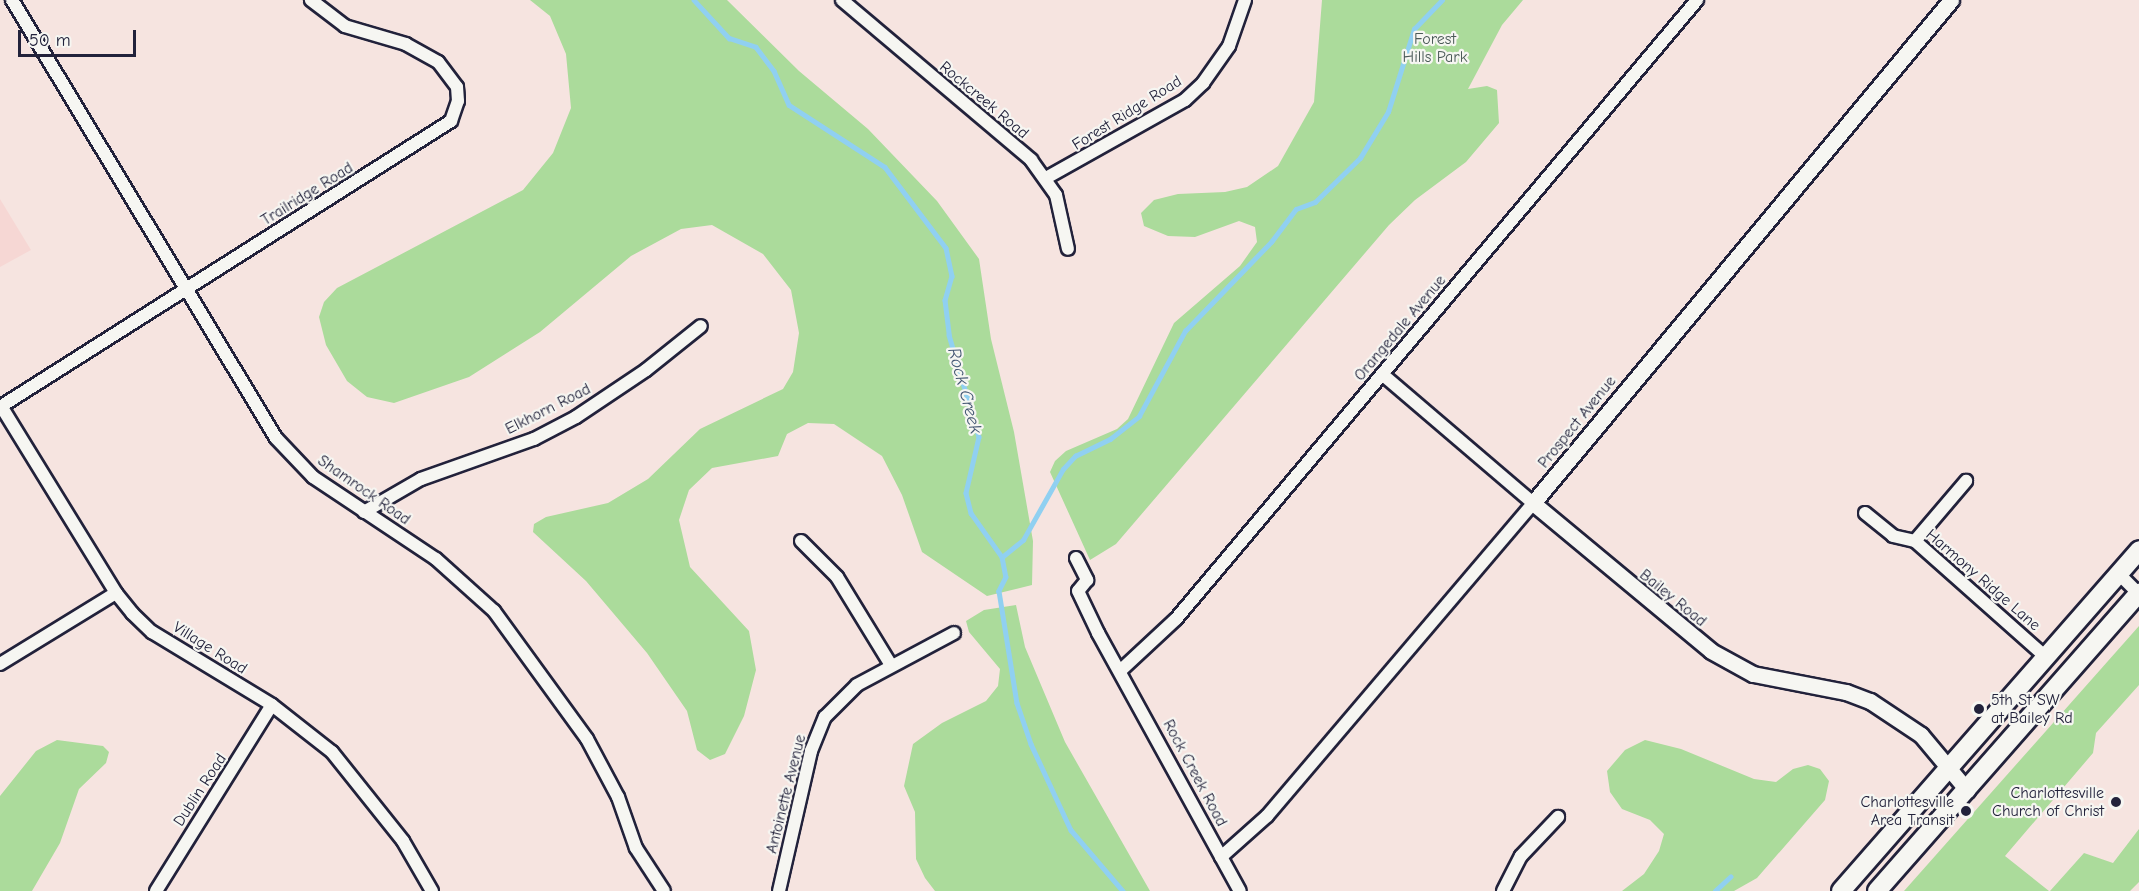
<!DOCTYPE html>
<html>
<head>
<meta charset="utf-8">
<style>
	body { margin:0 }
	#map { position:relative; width:2139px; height:891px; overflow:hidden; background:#f6e4e0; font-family:"Comic Neue",sans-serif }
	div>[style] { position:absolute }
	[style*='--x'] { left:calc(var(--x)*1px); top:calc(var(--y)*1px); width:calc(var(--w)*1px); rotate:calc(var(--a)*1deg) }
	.built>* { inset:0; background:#f6d7d4 }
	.green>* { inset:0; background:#abdb9b }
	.stream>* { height:4.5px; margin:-2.25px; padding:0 2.25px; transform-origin:2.25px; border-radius:2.25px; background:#90d0f1 }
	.roads { filter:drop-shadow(2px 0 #22223b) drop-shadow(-2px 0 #22223b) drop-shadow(0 2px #22223b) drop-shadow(0 -2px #22223b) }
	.minor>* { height:12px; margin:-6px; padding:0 6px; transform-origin:6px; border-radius:6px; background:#f6f6f2 }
	.tertiary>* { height:15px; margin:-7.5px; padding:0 7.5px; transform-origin:7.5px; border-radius:7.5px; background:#f6f6f2 }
	.secondary>* { height:18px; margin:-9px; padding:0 9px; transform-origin:9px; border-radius:9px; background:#f6f6f2 }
	.dots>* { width:16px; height:16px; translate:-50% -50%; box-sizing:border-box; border:3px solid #f6f6f2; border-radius:50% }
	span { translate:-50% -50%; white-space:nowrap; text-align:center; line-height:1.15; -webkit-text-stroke:4.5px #f6f6f2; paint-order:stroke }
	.park-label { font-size:16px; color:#4b5a58 }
	.street-label { font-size:16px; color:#22223b }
	.poi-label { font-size:16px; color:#22223b }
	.left { translate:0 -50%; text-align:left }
	.right { translate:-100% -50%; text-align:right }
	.water-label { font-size:18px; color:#435672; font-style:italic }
	.scale { position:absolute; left:18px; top:30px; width:118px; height:27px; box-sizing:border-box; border:3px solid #22223b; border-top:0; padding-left:8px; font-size:18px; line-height:21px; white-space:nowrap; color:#22223b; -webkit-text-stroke:4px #f6f6f2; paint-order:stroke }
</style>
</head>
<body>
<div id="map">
	<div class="built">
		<i style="clip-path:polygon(0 199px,31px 250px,0 267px)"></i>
	</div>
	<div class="green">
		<i style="clip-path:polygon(530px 0,727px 0,799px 71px,868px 129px,937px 201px,979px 259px,991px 339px,1014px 432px,1033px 541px,1032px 585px,987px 596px,922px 552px,902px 495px,882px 456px,834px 424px,808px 423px,787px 434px,778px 456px,712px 468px,689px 490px,679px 520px,690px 567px,749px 631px,756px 670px,744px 716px,725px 754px,710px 760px,697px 750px,687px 711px,647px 653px,586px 581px,533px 532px,534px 524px,546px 517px,608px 503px,648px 479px,700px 429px,783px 389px,793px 372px,799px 333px,791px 290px,763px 254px,712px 225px,681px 229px,631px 256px,540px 332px,469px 377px,394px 403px,367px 397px,347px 381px,326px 345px,319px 317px,324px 302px,337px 288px,523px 190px,553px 153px,571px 108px,566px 54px,550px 16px)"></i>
		<i style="clip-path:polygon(1322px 0,1523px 0,1502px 25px,1468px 89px,1487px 86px,1497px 90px,1499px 123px,1466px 162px,1415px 200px,1389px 225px,1116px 544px,1090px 560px,1050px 472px,1055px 461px,1066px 451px,1117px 429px,1128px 419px,1174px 323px,1240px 266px,1257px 242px,1255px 227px,1239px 221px,1195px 237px,1168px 236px,1144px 226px,1141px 213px,1154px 200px,1178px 194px,1225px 192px,1247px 187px,1278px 166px,1314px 102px)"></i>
		<i style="clip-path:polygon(1016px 605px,1025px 647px,1065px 742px,1150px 891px,935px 891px,925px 878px,916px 859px,915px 812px,904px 786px,913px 744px,942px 723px,986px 701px,998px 686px,1000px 669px,969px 632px,966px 621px,984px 610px)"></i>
		<i style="clip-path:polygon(2139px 626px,2139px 685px,2096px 733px,2093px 753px,2005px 856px,2049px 891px,1904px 891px)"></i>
		<i style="clip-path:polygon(57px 740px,103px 746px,109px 752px,106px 763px,79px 789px,60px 843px,32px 891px,0 891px,0 796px,36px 751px)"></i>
		<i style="clip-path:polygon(1645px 740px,1681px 749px,1754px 779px,1776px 782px,1793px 769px,1808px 765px,1820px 769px,1829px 781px,1825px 800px,1757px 878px,1734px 891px,1622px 891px,1644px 874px,1659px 851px,1664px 834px,1650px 820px,1622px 809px,1610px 792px,1607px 771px,1625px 750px)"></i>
		<i style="clip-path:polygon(2139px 829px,2139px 882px,2130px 891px,2050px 891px,2084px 853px,2113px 863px)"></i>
	</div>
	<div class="stream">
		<i style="--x:694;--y:0;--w:52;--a:47.4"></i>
		<i style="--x:729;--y:38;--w:28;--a:18"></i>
		<i style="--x:756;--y:47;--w:30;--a:53"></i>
		<i style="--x:774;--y:71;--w:37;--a:66"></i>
		<i style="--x:789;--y:105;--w:114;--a:32.9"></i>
		<i style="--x:885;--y:167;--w:101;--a:53"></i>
		<i style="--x:946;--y:248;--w:29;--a:78"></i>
		<i style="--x:952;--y:276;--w:25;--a:106"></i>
		<i style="--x:945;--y:300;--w:35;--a:83"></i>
		<i style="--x:949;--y:335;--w:106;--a:73.6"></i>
		<i style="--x:979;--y:437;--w:57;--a:103.1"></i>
		<i style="--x:966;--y:493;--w:21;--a:76"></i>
		<i style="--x:971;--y:513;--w:54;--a:54.8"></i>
		<i style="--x:1002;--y:557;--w:20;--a:79"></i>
		<i style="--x:1006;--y:577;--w:16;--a:117"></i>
		<i style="--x:999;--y:591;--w:113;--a:80.9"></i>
		<i style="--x:1017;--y:703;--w:43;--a:71.1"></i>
		<i style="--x:1031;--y:744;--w:95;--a:65.1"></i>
		<i style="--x:1071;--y:830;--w:80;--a:49.6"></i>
		<i style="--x:1002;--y:557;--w:27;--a:-39"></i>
		<i style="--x:1023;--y:540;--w:81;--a:-60.6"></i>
		<i style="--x:1063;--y:469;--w:18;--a:-47"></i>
		<i style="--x:1075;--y:456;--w:39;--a:-26"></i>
		<i style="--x:1110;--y:439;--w:37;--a:-38"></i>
		<i style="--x:1139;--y:416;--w:97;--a:-61.6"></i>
		<i style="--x:1185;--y:331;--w:124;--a:-46"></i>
		<i style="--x:1271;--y:242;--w:41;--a:-52.9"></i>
		<i style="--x:1296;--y:209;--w:20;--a:-20"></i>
		<i style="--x:1315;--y:202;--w:63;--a:-44.4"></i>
		<i style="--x:1360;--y:158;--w:54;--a:-58.7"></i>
		<i style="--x:1388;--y:112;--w:87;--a:-72.6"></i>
		<i style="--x:1414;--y:29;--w:40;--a:-46"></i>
		<i style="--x:1715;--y:891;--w:21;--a:-43"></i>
	</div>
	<div class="roads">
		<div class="minor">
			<i style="--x:12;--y:0;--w:511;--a:58.92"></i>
			<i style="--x:276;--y:438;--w:54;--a:46.5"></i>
			<i style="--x:313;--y:477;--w:148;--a:33.7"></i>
			<i style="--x:436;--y:559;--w:78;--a:41.9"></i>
			<i style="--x:494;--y:611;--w:158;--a:54"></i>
			<i style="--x:587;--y:739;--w:66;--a:61.9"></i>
			<i style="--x:618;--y:797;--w:54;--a:70.6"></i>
			<i style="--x:636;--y:848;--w:51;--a:56.9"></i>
			<i style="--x:842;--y:0;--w:248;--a:40.2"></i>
			<i style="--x:1031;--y:160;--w:43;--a:54.5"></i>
			<i style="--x:1056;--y:195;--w:55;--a:77.5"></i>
			<i style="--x:1046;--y:178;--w:159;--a:-29.3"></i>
			<i style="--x:1185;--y:100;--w:25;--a:-43"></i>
			<i style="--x:1203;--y:83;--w:45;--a:-54.9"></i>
			<i style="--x:1229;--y:46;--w:49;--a:-70.8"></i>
			<i style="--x:1;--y:406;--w:220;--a:58.4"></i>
			<i style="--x:116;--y:593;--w:26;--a:51"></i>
			<i style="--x:132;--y:613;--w:28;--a:44"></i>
			<i style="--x:152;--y:632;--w:140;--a:31.3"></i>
			<i style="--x:272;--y:705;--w:76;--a:38.1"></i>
			<i style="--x:332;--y:752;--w:114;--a:51.4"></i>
			<i style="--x:403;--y:841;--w:58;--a:59.9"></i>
			<i style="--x:0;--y:407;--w:534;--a:-32.38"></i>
			<i style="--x:451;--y:121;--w:21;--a:-71"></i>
			<i style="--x:458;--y:101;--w:14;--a:-94"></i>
			<i style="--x:457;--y:87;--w:31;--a:-127"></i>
			<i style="--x:438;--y:62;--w:37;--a:-151"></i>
			<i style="--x:406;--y:44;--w:64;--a:-163.6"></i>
			<i style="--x:345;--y:26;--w:43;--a:-142.6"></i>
			<i style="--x:364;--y:512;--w:66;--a:-30.1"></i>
			<i style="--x:421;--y:479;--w:120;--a:-19.5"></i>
			<i style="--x:534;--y:439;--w:47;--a:-27.6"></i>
			<i style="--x:576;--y:417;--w:84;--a:-33.9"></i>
			<i style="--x:646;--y:370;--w:70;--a:-38.7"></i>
			<i style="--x:1865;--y:513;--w:36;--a:39"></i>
			<i style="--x:1893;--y:536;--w:23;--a:13"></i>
			<i style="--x:1915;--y:541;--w:176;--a:41.6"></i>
			<i style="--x:801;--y:541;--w:51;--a:45"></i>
			<i style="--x:837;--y:577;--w:103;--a:58.5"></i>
			<i style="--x:1915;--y:541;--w:79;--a:-49.6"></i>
			<i style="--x:1076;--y:558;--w:25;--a:63"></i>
			<i style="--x:1087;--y:580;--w:14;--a:129"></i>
			<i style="--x:1078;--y:591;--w:47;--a:64.5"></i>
			<i style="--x:1098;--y:633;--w:294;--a:61.2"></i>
			<i style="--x:2119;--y:574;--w:28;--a:45"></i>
			<i style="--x:0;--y:664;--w:136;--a:-31.5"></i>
			<i style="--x:1120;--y:671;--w:76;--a:-42.9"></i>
			<i style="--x:1176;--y:619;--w:809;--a:-49.91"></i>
			<i style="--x:1221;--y:857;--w:62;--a:-41.7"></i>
			<i style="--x:1267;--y:816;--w:411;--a:-49.6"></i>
			<i style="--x:1533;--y:503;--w:197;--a:-139.5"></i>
			<i style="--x:156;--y:891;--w:219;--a:-58.1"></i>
			<i style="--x:779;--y:891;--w:144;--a:-77.1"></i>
			<i style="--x:811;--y:751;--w:37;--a:-68"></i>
			<i style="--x:825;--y:717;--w:45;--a:-45"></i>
			<i style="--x:857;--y:685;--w:110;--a:-28.2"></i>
			<i style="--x:1503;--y:891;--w:39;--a:-63"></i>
			<i style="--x:1521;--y:856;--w:54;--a:-46.5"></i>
		</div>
		<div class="tertiary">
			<i style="--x:1951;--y:0;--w:654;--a:129.73"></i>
			<i style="--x:1533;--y:503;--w:231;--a:39.7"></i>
			<i style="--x:1711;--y:651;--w:48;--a:28.7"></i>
			<i style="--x:1753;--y:674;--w:95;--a:11"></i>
			<i style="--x:1846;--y:692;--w:26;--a:21"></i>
			<i style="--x:1870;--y:701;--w:61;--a:33.7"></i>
			<i style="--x:1921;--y:735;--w:72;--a:50.1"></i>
		</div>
		<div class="secondary">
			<i style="--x:1841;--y:891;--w:453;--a:-48.8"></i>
			<i style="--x:1877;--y:891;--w:397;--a:-48.7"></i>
		</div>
	</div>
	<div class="dots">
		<i style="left:1979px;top:709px;background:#22223b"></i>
		<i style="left:2116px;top:802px;background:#22223b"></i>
		<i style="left:1966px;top:811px;background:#22223b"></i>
	</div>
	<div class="park-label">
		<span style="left:1435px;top:48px">Forest<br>Hills Park</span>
	</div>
	<div class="street-label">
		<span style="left:984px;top:100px;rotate:40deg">Rockcreek Road</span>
		<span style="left:1127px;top:113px;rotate:-32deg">Forest Ridge Road</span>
		<span style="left:307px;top:194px;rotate:-32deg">Trailridge Road</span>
		<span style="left:1400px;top:328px;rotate:-50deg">Orangedale Avenue</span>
		<span style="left:548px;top:409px;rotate:-27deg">Elkhorn Road</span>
		<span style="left:1577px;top:422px;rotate:-51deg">Prospect Avenue</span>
		<span style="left:364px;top:490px;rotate:35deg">Shamrock Road</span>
		<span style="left:1983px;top:580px;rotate:41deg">Harmony Ridge Lane</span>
		<span style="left:1673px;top:598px;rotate:39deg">Bailey Road</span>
		<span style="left:210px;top:648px;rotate:32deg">Village Road</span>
		<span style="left:1195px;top:773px;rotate:62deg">Rock Creek Road</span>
		<span style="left:200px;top:790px;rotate:-57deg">Dublin Road</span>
		<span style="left:786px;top:794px;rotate:-76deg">Antoinette Avenue</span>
	</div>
	<div class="poi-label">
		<span class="left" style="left:1991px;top:709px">5th St SW<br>at Bailey Rd</span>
		<span class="right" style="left:2104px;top:802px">Charlottesville<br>Church of Christ</span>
		<span class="right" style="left:1954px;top:811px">Charlottesville<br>Area Transit</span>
	</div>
	<div class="water-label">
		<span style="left:964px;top:391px;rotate:75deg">Rock Creek</span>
	</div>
	<div class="scale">50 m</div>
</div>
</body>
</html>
